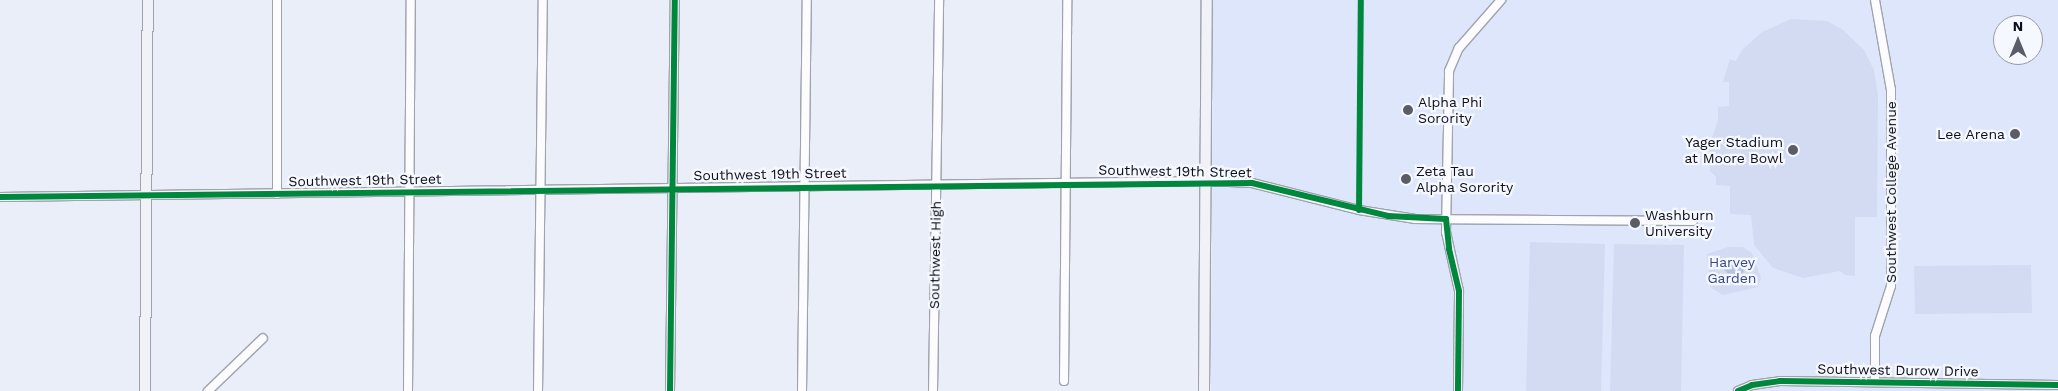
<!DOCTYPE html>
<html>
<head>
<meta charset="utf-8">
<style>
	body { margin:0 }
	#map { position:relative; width:2058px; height:391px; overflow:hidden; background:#eaeef8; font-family:"Work Sans",sans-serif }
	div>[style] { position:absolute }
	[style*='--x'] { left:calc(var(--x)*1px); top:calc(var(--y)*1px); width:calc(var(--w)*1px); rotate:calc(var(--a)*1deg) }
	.built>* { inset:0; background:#dee6fb }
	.green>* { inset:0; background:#d3dbf3 }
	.water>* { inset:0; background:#b5c2e9 }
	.roads { filter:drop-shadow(1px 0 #9fa3ad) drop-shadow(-1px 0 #9fa3ad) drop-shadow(0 1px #9fa3ad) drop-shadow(0 -1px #9fa3ad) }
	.street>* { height:8px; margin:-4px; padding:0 4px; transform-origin:4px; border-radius:4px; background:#fcfcfe }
	.secondary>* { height:10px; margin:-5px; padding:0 5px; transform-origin:5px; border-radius:5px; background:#f1f2f7 }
	.cycleway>* { height:6px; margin:-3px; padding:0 3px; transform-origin:3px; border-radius:3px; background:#00873e }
	.dots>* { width:14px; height:14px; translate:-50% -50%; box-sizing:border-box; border:2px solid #f6f8ff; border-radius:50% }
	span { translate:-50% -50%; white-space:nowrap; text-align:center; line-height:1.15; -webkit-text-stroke:4.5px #f6f8ff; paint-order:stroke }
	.poi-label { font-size:14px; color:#0c0f19 }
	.left { translate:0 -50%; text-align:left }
	.right { translate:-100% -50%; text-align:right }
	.street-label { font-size:14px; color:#0c0f19 }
	.park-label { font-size:14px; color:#374886 }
	.north { position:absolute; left:1993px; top:15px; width:50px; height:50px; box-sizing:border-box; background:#f6f8ff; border:1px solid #989ba3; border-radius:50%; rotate:0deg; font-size:14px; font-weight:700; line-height:20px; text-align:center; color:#0c0f19 }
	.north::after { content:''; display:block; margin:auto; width:18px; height:22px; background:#5a5d67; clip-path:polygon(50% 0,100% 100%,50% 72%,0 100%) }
</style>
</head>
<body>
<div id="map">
	<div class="built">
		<i style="clip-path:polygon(evenodd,1213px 0,2058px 0,2058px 391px,1211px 391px,1213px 0,2003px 25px,2033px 25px,2033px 55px,2003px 55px,2003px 25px)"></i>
	</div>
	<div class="green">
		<i style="clip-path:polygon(1791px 19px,1827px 21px,1843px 30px,1864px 50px,1874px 70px,1878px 96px,1877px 217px,1855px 217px,1855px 276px,1845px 275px,1840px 271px,1803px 278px,1773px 268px,1754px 245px,1751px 215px,1730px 214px,1730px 186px,1716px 185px,1716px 177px,1710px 171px,1709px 146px,1718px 121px,1718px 107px,1729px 106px,1729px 82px,1723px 82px,1730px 59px,1736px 61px,1742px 50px,1762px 32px)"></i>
		<i style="clip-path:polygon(1530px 242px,1605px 244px,1601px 391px,1526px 391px)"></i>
		<i style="clip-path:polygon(1614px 244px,1684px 245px,1681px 391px,1610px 391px)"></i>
		<i style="clip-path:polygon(1728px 247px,1743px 247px,1752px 253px,1761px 278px,1758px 287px,1723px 295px,1710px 287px,1707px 254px)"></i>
		<i style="clip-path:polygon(2031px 265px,2032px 313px,1915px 314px,1914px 266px)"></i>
	</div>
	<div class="water">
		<i style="clip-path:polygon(1728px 262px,1741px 264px,1744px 272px,1722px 286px,1717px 274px,1725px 279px,1730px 278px,1722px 265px)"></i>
	</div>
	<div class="roads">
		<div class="street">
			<i style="--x:277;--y:194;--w:194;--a:-90"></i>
			<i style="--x:0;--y:197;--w:1206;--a:-0.76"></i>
			<i style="--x:1206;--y:181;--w:46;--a:2.5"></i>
			<i style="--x:1252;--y:183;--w:110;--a:14.2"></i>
			<i style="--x:1359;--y:210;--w:57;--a:9.1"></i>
			<i style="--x:1415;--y:219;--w:278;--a:0.4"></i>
			<i style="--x:1064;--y:381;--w:381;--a:-89.5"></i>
			<i style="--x:1875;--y:382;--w:46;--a:-90"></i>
			<i style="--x:1875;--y:336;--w:52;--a:-72.3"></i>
			<i style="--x:1891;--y:286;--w:196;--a:-90"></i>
			<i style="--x:1891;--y:90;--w:91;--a:-100.1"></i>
			<i style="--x:208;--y:391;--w:76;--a:-43.9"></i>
			<i style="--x:408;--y:391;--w:391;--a:-89.6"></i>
			<i style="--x:538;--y:391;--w:391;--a:-89.3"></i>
			<i style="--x:670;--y:391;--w:391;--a:-89.3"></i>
			<i style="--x:802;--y:391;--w:391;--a:-89.3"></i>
			<i style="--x:933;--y:391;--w:391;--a:-89.1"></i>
			<i style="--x:1458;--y:391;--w:100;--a:-89.4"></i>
			<i style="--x:1459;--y:291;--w:60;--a:-102.4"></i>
			<i style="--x:1446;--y:232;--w:161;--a:-88.9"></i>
			<i style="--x:1449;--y:71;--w:25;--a:-67"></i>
			<i style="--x:1459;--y:48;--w:64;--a:-48.8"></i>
			<i style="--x:1738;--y:391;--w:15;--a:-23"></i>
			<i style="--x:1752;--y:385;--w:28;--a:-8"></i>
			<i style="--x:1780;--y:381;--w:278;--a:0.8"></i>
		</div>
		<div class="secondary">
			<i style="--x:145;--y:391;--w:391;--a:-89.6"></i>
			<i style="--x:1204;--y:391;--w:391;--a:-89.6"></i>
		</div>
	</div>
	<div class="cycleway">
		<i style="--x:0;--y:197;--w:1252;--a:-0.64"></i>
		<i style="--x:1252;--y:183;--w:140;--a:13.6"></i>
		<i style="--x:1388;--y:216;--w:58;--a:3"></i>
		<i style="--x:1446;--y:219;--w:30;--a:84"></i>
		<i style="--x:1449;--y:249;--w:43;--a:76.6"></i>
		<i style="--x:1459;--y:291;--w:100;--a:90.6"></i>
		<i style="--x:1359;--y:210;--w:210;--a:-89.5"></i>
		<i style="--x:670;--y:391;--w:391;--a:-89.3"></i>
		<i style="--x:1738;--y:391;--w:15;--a:-23"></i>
		<i style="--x:1752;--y:385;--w:28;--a:-8"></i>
		<i style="--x:1780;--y:381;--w:278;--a:0.8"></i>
	</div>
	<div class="dots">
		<i style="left:1408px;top:110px;background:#5a5d67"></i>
		<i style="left:2015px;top:134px;background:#5a5d67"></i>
		<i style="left:1793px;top:150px;background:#5a5d67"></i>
		<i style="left:1406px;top:179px;background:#5a5d67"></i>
		<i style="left:1635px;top:223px;background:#5a5d67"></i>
	</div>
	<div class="poi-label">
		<span class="left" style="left:1418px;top:110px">Alpha Phi<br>Sorority</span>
		<span class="right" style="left:2005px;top:134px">Lee Arena</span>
		<span class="right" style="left:1783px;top:150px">Yager Stadium<br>at Moore Bowl</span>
		<span class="left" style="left:1416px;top:179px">Zeta Tau<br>Alpha Sorority</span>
		<span class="left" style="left:1645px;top:223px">Washburn<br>University</span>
	</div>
	<div class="street-label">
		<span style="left:1175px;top:171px;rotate:1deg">Southwest 19th Street</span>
		<span style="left:770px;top:174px;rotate:-1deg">Southwest 19th Street</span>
		<span style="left:365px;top:180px;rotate:-1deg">Southwest 19th Street</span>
		<span style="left:1891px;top:192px;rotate:-90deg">Southwest College Avenue</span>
		<span style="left:935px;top:255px;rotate:-89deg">Southwest High</span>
		<span style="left:1898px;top:370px;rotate:1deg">Southwest Durow Drive</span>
	</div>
	<div class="park-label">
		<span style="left:1732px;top:270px">Harvey<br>Garden</span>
	</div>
	<div class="north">N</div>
</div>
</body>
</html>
